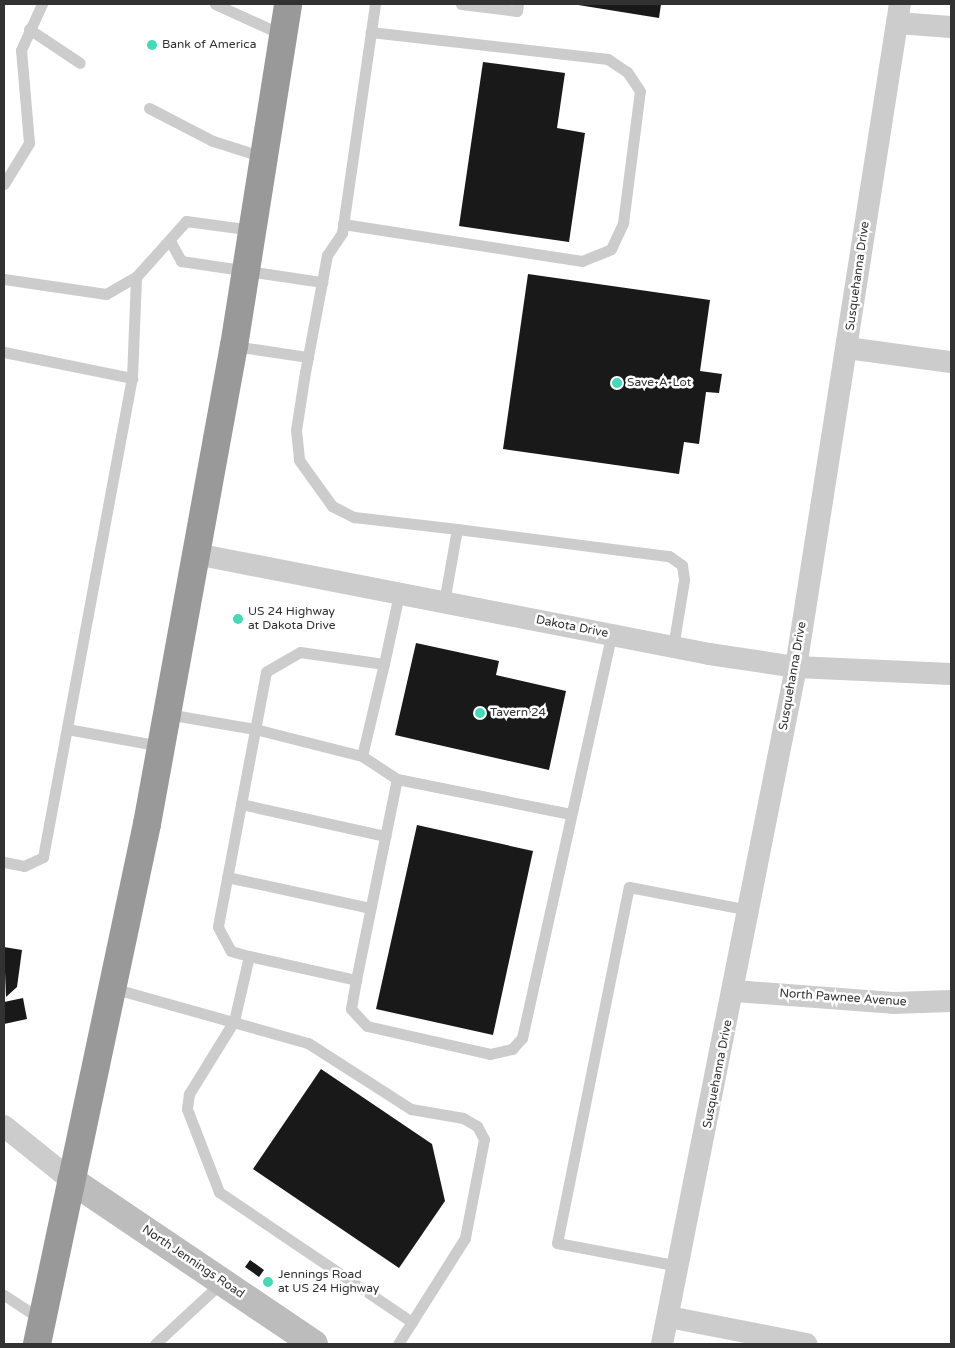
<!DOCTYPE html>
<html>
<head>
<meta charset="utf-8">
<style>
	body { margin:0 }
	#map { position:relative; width:955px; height:1348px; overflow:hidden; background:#fff; font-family:"Varela Round",sans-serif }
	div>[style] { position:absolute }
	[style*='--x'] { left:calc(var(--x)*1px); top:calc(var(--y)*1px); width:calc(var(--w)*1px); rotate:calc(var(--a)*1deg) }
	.building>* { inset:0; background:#191919 }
	.lane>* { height:11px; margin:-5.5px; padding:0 5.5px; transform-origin:5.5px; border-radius:5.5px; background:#ccc }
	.street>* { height:22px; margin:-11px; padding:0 11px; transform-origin:11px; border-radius:11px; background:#ccc }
	.secondary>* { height:28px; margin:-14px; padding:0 14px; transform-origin:14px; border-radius:14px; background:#bcbcbc }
	.highway>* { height:28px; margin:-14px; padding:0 14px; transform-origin:14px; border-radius:14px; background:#999 }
	.dots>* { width:14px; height:14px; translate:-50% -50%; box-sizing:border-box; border:2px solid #fff; border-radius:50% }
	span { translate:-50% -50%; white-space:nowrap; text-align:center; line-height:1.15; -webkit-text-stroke:5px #fff; paint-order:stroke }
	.poi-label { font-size:12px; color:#323232 }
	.left { translate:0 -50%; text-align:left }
	.street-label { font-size:12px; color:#323232 }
	.frame { position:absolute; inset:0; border:5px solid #323232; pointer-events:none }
</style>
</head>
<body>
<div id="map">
	<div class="building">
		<i style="clip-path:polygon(572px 4px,661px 4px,659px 18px)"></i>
		<i style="clip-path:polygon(483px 62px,565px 73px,557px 128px,585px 133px,569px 242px,459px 226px)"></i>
		<i style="clip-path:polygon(528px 274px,710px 300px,700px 371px,722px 374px,719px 393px,706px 392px,699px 444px,684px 442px,679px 474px,503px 449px)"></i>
		<i style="clip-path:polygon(416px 643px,499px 661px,496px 675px,566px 691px,549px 770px,395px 735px)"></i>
		<i style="clip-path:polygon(417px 825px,533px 851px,493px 1035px,376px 1009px)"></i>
		<i style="clip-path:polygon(4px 947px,22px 950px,17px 987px,6px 997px)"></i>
		<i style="clip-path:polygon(23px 998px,27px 1019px,4px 1024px,4px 1002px)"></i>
		<i style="clip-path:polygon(321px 1069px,432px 1144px,445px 1201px,399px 1268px,253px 1169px)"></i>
		<i style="clip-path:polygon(250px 1260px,264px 1270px,259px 1277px,245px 1267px)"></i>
	</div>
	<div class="lane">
		<i style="--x:215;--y:4;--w:75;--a:24.5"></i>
		<i style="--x:375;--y:4;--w:231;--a:98.2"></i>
		<i style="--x:342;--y:233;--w:27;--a:124"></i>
		<i style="--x:327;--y:255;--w:119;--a:100.6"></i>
		<i style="--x:305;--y:372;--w:59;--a:98.8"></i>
		<i style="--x:296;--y:430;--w:30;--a:84"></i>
		<i style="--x:299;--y:460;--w:57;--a:54.3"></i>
		<i style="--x:332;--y:506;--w:25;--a:27"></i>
		<i style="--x:354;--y:517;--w:104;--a:6.6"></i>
		<i style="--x:457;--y:529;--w:74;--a:100.1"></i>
		<i style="--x:461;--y:4;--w:56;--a:7.1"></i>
		<i style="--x:517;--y:11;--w:7;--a:-82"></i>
		<i style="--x:29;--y:29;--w:61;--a:33.7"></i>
		<i style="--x:149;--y:108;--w:72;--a:27.3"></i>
		<i style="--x:213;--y:141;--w:52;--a:17.7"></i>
		<i style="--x:4;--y:184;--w:48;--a:-58.6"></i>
		<i style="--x:29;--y:143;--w:93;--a:-94.9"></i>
		<i style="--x:21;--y:50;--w:51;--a:-65.5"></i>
		<i style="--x:343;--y:224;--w:242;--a:8.8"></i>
		<i style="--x:582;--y:261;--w:31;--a:-22"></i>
		<i style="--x:611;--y:249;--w:29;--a:-65"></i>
		<i style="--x:623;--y:223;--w:133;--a:-82.7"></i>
		<i style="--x:640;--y:91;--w:23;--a:-124"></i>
		<i style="--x:627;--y:72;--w:23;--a:-146"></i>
		<i style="--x:608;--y:59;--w:239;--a:-173.5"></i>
		<i style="--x:170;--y:241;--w:23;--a:61"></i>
		<i style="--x:181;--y:261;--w:143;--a:8.5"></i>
		<i style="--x:4;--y:279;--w:103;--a:8.4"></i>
		<i style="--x:106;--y:294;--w:34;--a:-30"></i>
		<i style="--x:136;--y:277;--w:75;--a:-48.2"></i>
		<i style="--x:186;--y:221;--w:68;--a:7.7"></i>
		<i style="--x:234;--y:346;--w:75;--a:8.5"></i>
		<i style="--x:4;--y:352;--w:131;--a:11.5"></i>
		<i style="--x:132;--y:378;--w:101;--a:-87.7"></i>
		<i style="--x:457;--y:529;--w:214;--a:7.3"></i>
		<i style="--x:669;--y:556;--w:16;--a:35"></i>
		<i style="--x:682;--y:565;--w:15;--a:82"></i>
		<i style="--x:684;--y:580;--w:68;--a:99.3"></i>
		<i style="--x:399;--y:594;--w:72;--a:102.1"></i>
		<i style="--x:384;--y:664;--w:85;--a:-171.9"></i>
		<i style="--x:300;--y:652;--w:39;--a:150"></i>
		<i style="--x:266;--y:672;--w:259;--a:100.7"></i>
		<i style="--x:218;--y:927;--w:27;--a:62"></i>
		<i style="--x:231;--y:951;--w:19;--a:16"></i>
		<i style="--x:249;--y:956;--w:67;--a:103"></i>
		<i style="--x:234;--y:1021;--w:86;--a:121.7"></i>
		<i style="--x:189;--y:1094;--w:15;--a:98"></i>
		<i style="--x:187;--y:1109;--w:89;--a:68.9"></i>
		<i style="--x:219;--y:1192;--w:233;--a:34"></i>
		<i style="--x:167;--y:714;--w:89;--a:9.7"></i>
		<i style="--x:255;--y:729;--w:110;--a:14.2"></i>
		<i style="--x:362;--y:756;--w:42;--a:33.3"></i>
		<i style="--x:397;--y:779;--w:177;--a:11.4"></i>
		<i style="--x:67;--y:729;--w:96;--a:10.3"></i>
		<i style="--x:362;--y:756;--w:95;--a:-76.6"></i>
		<i style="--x:241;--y:804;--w:148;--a:12.5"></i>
		<i style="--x:4;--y:862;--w:20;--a:11"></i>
		<i style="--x:24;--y:866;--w:21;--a:-25"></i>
		<i style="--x:43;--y:857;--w:487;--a:-79.5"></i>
		<i style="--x:227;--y:877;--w:146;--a:12.2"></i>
		<i style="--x:249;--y:956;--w:110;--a:12.6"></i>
		<i style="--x:356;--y:980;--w:29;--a:100"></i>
		<i style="--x:351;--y:1009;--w:23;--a:47"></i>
		<i style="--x:367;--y:1026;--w:126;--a:12.8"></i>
		<i style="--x:490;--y:1054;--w:23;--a:-13"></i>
		<i style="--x:512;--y:1049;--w:15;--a:-48"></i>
		<i style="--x:522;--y:1038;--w:413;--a:-77.5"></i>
		<i style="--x:356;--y:980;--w:205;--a:-78.5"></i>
		<i style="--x:112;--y:988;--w:204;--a:15.7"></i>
		<i style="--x:308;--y:1043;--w:122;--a:32.7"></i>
		<i style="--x:411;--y:1109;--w:53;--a:9.8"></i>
		<i style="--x:463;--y:1118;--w:16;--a:30"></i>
		<i style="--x:477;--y:1126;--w:15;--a:62"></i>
		<i style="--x:484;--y:1139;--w:101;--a:100.9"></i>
		<i style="--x:465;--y:1238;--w:125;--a:122.3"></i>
		<i style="--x:679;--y:1266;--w:124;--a:-169.3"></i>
		<i style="--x:557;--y:1243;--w:363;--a:-78.6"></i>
		<i style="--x:629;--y:887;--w:123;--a:10.8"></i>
		<i style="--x:4;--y:1295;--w:45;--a:33.3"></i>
		<i style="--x:155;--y:1344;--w:91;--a:-42.8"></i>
	</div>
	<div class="street">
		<i style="--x:897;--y:23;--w:54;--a:4.2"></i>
		<i style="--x:847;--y:348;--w:105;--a:7.7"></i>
		<i style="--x:196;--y:554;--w:523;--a:11.03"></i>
		<i style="--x:709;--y:654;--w:88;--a:8.5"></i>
		<i style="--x:796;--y:667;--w:155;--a:2.6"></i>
		<i style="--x:735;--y:991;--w:158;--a:4.3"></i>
		<i style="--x:893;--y:1003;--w:58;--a:-2"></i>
		<i style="--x:4;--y:1126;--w:86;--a:38.9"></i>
		<i style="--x:669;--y:1317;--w:140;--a:11.1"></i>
		<i style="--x:662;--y:1344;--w:690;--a:-78.8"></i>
		<i style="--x:796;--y:667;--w:671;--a:-81.09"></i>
	</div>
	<div class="secondary">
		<i style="--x:71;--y:1180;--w:293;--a:34"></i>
	</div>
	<div class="highway">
		<i style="--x:37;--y:1344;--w:532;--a:-78.06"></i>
		<i style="--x:147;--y:824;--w:486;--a:-79.7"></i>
		<i style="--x:234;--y:346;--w:346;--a:-81"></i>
	</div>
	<div class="dots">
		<i style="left:152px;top:45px;background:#42dbb5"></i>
		<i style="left:617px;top:383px;background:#42dbb5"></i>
		<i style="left:238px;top:619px;background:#42dbb5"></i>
		<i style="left:480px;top:713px;background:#42dbb5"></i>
		<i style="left:268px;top:1282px;background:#42dbb5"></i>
	</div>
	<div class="poi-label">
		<span class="left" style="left:162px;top:45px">Bank of America</span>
		<span class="left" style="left:627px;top:383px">Save-A-Lot</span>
		<span class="left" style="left:248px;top:619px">US 24 Highway<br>at Dakota Drive</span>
		<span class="left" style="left:490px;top:713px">Tavern 24</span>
		<span class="left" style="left:278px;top:1282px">Jennings Road<br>at US 24 Highway</span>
	</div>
	<div class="street-label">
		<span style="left:858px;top:276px;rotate:-82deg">Susquehanna Drive</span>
		<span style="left:572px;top:627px;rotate:11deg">Dakota Drive</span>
		<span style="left:793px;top:676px;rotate:-80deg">Susquehanna Drive</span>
		<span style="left:843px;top:998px;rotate:4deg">North Pawnee Avenue</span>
		<span style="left:718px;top:1074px;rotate:-79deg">Susquehanna Drive</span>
		<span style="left:193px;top:1262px;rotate:34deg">North Jennings Road</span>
	</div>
	<div class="frame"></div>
</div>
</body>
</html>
